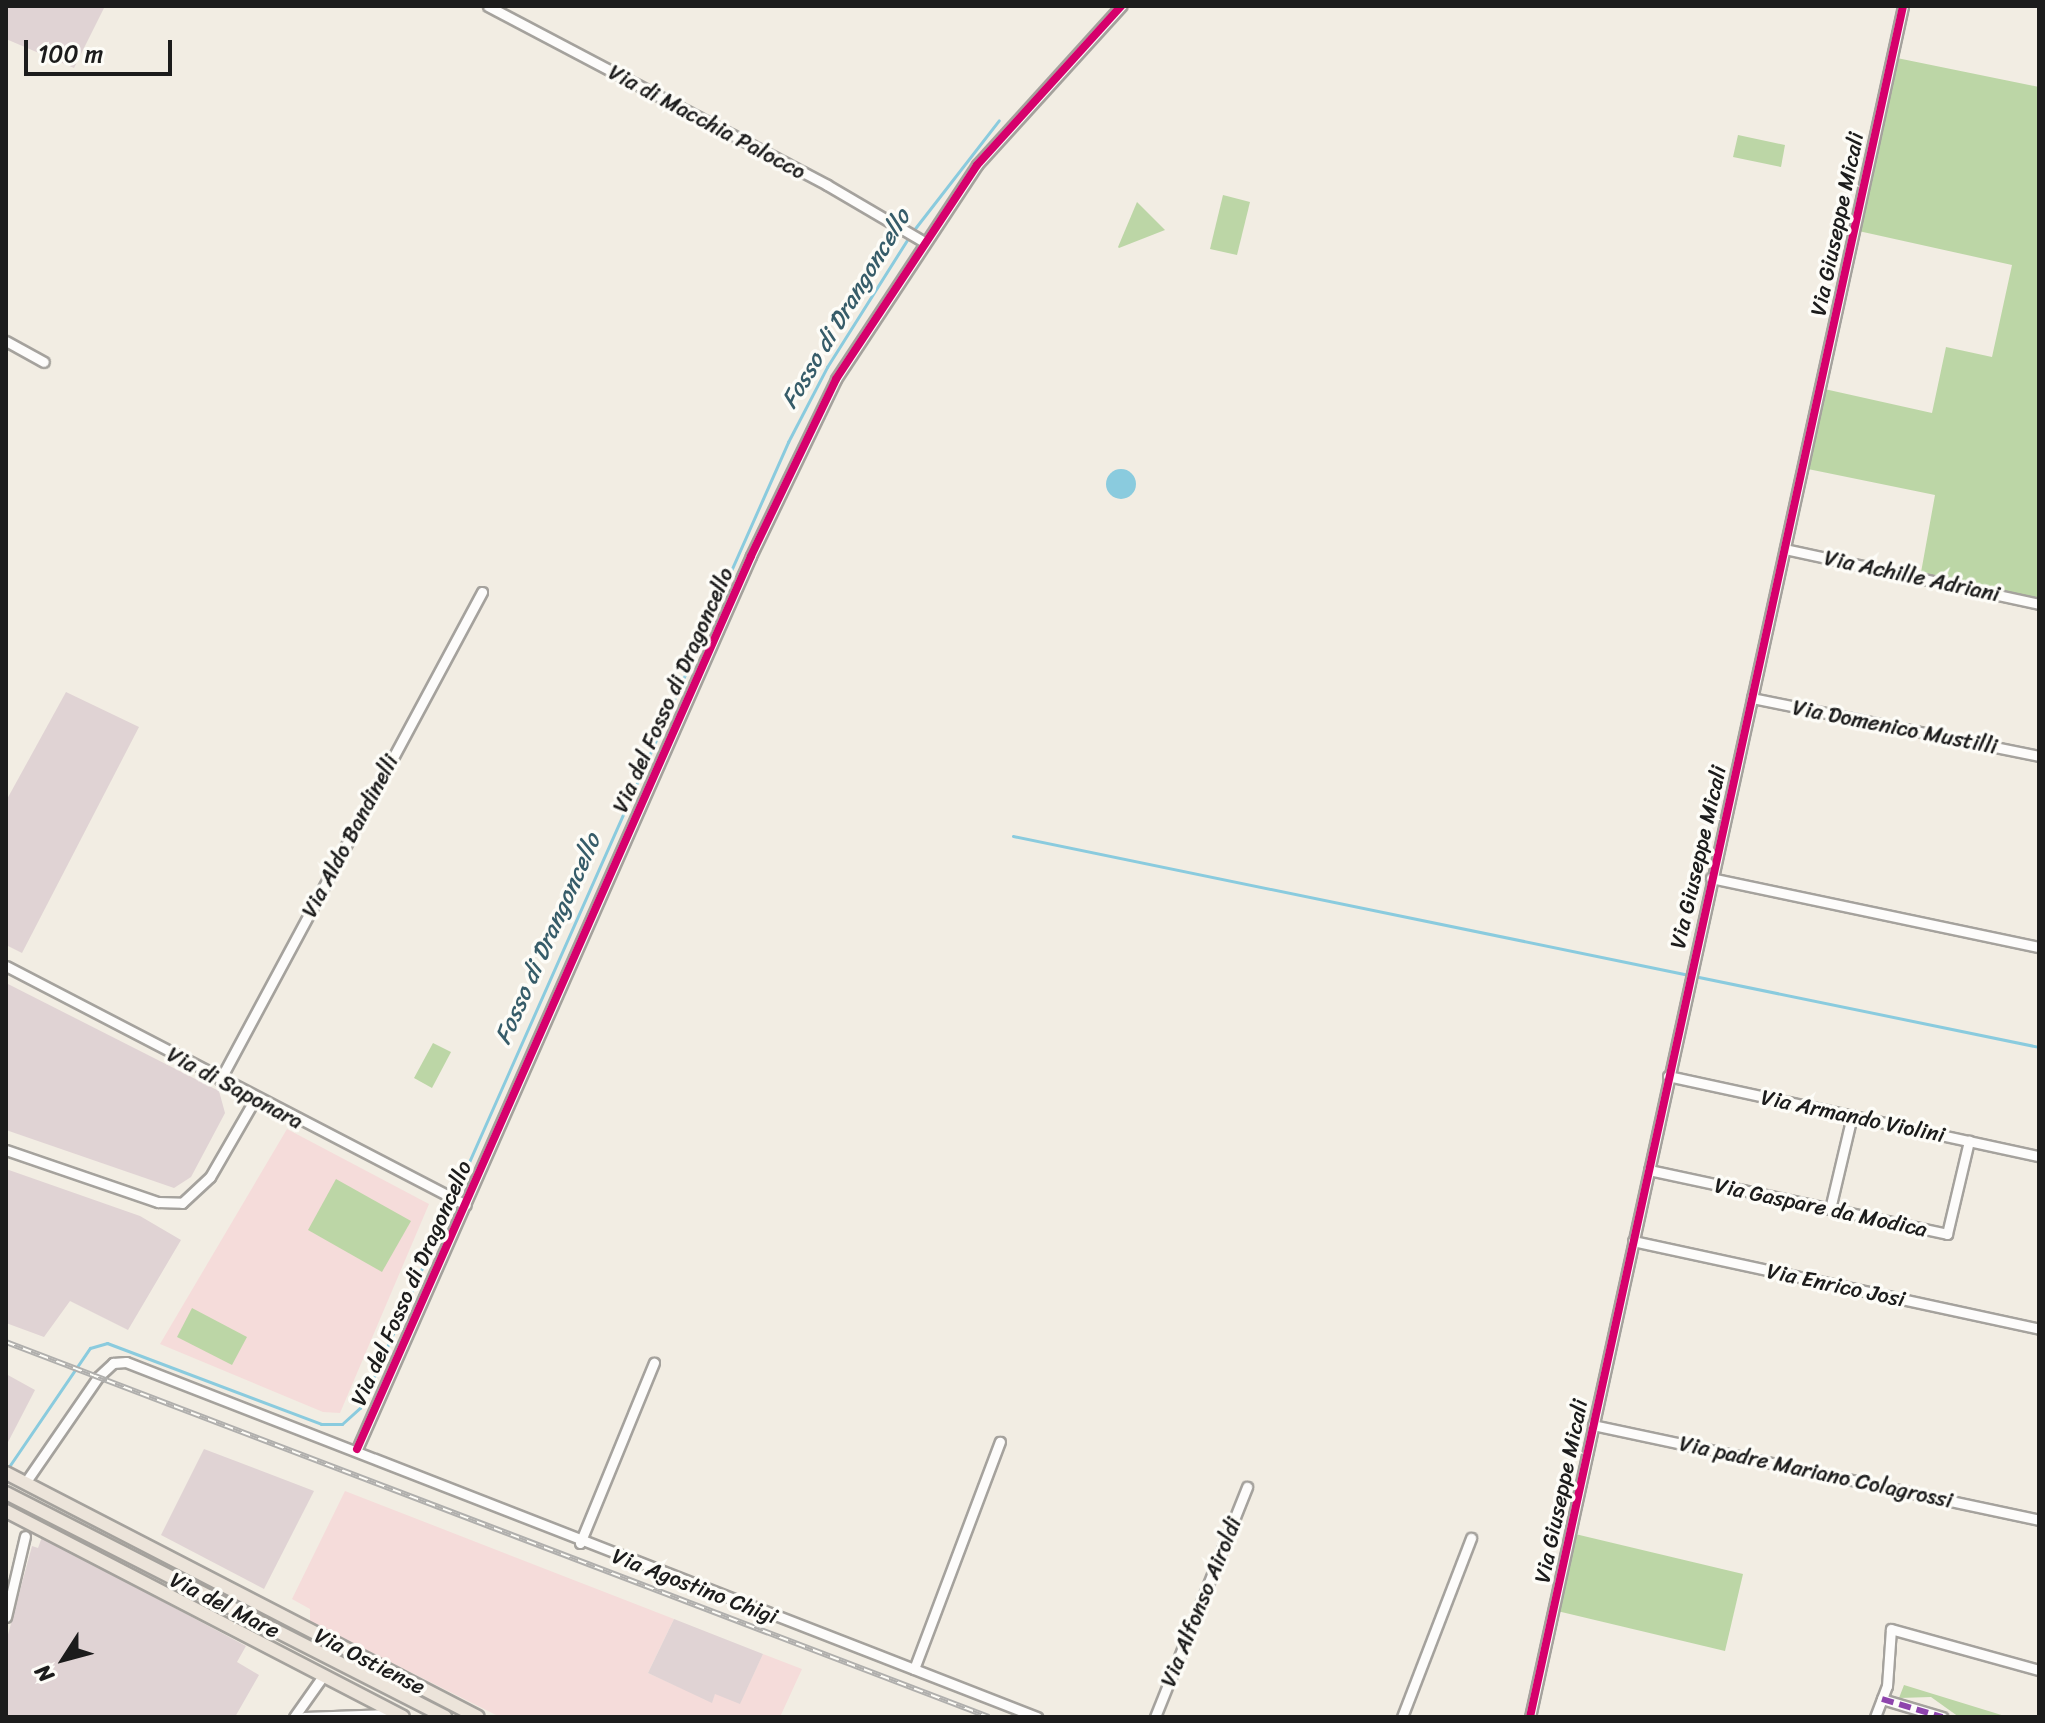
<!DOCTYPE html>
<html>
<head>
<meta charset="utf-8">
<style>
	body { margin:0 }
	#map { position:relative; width:2045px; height:1723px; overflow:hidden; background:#f2ede3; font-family:Sriracha,sans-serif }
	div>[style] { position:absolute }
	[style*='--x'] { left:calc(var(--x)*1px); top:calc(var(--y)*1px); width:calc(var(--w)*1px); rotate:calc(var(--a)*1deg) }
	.built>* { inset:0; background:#f5dcda }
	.industrial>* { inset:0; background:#e0d3d4 }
	.green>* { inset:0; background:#bcd6a6 }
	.water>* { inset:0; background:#8acbde }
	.round { border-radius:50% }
	.stream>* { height:3px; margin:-1.5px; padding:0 1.5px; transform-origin:1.5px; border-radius:1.5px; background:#8acbde }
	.roads { filter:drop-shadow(2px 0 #a5a29d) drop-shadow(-2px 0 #a5a29d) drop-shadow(0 2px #a5a29d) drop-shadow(0 -2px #a5a29d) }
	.minor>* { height:9px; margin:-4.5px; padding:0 4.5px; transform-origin:4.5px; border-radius:4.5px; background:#fdfcfb }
	.major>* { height:12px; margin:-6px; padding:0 6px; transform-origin:6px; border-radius:6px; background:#ece4da }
	.rail>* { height:6px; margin-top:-3px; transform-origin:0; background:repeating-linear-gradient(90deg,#fdfcf7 0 9px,#b0afad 0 18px); box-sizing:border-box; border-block:2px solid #b0afad }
	.quiet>* { height:6px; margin-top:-3px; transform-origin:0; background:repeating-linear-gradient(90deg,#8e44ad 0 12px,transparent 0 18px) }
	.cycleway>* { height:8px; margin:-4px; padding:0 4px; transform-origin:4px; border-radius:4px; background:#d6006c }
	span { translate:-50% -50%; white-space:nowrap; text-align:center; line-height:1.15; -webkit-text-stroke:7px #fdfcf7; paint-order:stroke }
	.street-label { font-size:22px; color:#1c1c1c }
	.water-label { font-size:24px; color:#365c69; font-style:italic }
	.frame { position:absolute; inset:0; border:8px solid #1c1c1c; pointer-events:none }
	.north { position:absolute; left:24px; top:1619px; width:80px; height:80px; -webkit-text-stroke:6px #fdfcf7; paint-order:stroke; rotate:234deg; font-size:22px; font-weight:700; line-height:32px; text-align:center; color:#1c1c1c }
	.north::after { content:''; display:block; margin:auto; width:28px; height:36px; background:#1c1c1c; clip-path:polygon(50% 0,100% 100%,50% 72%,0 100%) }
	.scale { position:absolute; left:24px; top:40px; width:148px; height:36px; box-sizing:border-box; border:4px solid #1c1c1c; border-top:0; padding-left:10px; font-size:24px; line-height:28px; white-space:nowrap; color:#1c1c1c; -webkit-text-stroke:6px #fdfcf7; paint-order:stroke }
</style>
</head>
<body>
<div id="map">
	<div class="built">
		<i style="clip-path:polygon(287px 1129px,429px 1204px,340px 1413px,323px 1412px,160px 1344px)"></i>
		<i style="clip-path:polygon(345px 1491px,674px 1619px,648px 1673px,712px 1702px,715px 1693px,740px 1703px,763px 1654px,802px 1669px,780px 1717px,500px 1717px,310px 1622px,310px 1609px,292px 1599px)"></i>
	</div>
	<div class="industrial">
		<i style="clip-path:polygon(6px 6px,105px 6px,74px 68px,6px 39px)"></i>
		<i style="clip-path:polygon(66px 692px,139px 727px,22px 953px,6px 945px,6px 801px)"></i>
		<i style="clip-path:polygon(6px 983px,219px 1091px,225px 1113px,191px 1177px,174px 1188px,6px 1130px)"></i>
		<i style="clip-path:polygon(6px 1169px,140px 1216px,181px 1240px,128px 1330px,70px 1301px,44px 1337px,6px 1323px)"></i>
		<i style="clip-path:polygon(6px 1374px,35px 1390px,6px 1446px)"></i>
		<i style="clip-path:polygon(204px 1449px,314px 1491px,264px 1589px,161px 1535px)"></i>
		<i style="clip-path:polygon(42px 1537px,246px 1646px,237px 1662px,259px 1675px,235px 1717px,6px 1717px,6px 1642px,32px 1546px,38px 1548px)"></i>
		<i style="clip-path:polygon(674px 1619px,763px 1654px,740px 1704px,715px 1694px,712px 1703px,648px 1673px)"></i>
	</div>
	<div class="green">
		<i style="clip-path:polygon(1892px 57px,2039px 87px,2039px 604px,1920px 578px,1935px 495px,1803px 468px,1820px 388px,1932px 413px,1946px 347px,1992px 357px,2012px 265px,1854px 230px)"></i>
		<i style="clip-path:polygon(1738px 135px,1785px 145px,1781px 167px,1733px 157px)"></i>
		<i style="clip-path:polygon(1223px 195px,1250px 202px,1237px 255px,1210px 249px)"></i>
		<i style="clip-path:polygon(1137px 202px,1165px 230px,1119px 248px,1118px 247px)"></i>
		<i style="clip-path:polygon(433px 1043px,451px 1052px,432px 1088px,414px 1078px)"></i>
		<i style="clip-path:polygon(336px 1179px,411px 1221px,382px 1272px,308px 1230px)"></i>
		<i style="clip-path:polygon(192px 1308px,247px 1337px,232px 1365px,177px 1337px)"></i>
		<i style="clip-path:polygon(1571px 1533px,1743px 1574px,1725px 1651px,1553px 1610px)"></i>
		<i style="clip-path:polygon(1904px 1685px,2008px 1717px,1959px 1717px,1931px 1697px,1899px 1698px)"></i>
	</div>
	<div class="water">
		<i class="round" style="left:1106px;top:469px;width:30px;height:30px"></i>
	</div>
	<div class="stream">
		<i style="--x:913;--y:231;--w:140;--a:-52.2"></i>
		<i style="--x:1013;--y:836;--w:1047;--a:11.62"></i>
		<i style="--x:6;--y:1471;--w:149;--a:-55.7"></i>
		<i style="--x:90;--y:1348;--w:18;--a:-16"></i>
		<i style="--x:107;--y:1343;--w:229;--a:20.7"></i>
		<i style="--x:321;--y:1424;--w:21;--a:0"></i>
		<i style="--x:342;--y:1424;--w:24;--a:-42"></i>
		<i style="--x:360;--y:1408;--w:1057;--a:-66.1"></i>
		<i style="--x:788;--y:442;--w:85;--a:-62.5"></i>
		<i style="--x:827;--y:367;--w:154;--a:-57.8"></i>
	</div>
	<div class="roads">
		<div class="minor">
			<i style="--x:488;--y:6;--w:383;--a:27.8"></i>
			<i style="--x:827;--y:185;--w:113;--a:30.4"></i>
			<i style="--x:6;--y:341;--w:43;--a:28.9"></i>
			<i style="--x:1785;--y:549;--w:260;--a:12.2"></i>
			<i style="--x:1752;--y:698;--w:293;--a:11.4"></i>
			<i style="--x:1711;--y:878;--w:335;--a:11.9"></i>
			<i style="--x:6;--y:966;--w:518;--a:27.45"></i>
			<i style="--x:1668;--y:1076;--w:380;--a:12.2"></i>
			<i style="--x:220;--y:1080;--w:554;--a:-61.77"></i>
			<i style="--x:6;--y:1150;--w:161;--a:18.9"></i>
			<i style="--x:158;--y:1202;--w:24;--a:2"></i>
			<i style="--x:182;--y:1203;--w:38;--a:-43"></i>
			<i style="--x:210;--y:1177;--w:90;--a:-60"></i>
			<i style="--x:1649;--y:1170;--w:305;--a:12.1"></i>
			<i style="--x:1947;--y:1234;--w:96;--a:-76.7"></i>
			<i style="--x:1830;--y:1209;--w:96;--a:-76.7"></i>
			<i style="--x:1633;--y:1241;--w:415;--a:12.2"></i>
			<i style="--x:1593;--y:1425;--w:456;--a:12"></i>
			<i style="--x:357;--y:1449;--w:976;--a:-66.19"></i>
			<i style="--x:751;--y:556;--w:196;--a:-64.3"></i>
			<i style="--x:836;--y:379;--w:256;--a:-56.6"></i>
			<i style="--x:977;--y:165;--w:215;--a:-47.8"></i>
			<i style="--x:25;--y:1483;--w:129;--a:-55.4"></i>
			<i style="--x:98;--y:1377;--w:21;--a:-43"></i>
			<i style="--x:113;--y:1363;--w:13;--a:-4"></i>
			<i style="--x:126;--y:1362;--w:978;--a:21.29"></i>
			<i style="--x:580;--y:1543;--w:195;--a:-67.7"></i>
			<i style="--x:6;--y:1617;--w:83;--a:-76.8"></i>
			<i style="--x:914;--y:1669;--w:243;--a:-69.3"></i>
			<i style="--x:1882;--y:1699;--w:63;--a:16.7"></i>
			<i style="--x:294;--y:1717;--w:50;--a:-54.7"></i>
			<i style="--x:304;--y:1717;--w:88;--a:-2"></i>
			<i style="--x:1155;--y:1717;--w:248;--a:-68.2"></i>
			<i style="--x:1402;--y:1717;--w:192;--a:-68.9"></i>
			<i style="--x:1530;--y:1717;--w:1751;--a:-77.7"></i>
			<i style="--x:1875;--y:1717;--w:33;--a:-69"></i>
			<i style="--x:1887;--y:1686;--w:57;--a:-86"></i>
			<i style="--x:1891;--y:1629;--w:154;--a:15.5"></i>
		</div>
		<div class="major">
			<i style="--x:6;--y:1473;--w:531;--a:27.34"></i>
			<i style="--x:6;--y:1493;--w:493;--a:27"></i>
			<i style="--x:6;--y:1511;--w:447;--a:27.4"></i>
		</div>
	</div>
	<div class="rail">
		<i style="--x:6;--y:1342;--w:1052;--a:20.88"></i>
	</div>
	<div class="quiet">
		<i style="--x:1882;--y:1699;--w:63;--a:16.7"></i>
	</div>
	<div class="cycleway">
		<i style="--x:357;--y:1449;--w:976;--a:-66.19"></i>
		<i style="--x:751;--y:556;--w:196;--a:-64.3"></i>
		<i style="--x:836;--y:379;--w:256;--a:-56.6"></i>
		<i style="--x:977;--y:165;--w:215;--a:-47.8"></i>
		<i style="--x:1530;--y:1717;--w:1751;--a:-77.7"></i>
	</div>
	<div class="street-label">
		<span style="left:707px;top:122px;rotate:28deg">Via di Macchia Palocco</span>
		<span style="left:1837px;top:224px;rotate:-78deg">Via Giuseppe Micali</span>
		<span style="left:1912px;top:576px;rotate:12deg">Via Achille Adriani</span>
		<span style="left:673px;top:690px;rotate:-66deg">Via del Fosso di Dragoncello</span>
		<span style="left:1895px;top:727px;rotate:11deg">Via Domenico Mustilli</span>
		<span style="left:350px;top:836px;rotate:-62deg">Via Aldo Bandinelli</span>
		<span style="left:1698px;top:857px;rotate:-77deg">Via Giuseppe Micali</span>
		<span style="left:235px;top:1088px;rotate:28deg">Via di Saponara</span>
		<span style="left:1853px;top:1116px;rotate:12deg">Via Armando Violini</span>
		<span style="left:1821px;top:1207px;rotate:12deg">Via Gaspare da Modica</span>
		<span style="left:411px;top:1283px;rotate:-66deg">Via del Fosso di Dragoncello</span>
		<span style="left:1836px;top:1285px;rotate:12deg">Via Enrico Josi</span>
		<span style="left:1816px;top:1472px;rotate:12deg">Via padre Mariano Colagrossi</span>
		<span style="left:1561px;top:1491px;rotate:-78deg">Via Giuseppe Micali</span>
		<span style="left:695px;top:1586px;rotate:21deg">Via Agostino Chigi</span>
		<span style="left:1201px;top:1602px;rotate:-68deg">Via Alfonso Airoldi</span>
		<span style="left:225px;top:1605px;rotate:27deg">Via del Mare</span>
		<span style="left:370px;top:1661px;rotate:27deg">Via Ostiense</span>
	</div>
	<div class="water-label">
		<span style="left:846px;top:309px;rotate:-59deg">Fosso di Drangoncello</span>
		<span style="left:548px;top:939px;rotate:-66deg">Fosso di Drangoncello</span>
	</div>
	<div class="frame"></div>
	<div class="north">N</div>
	<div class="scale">100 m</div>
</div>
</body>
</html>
